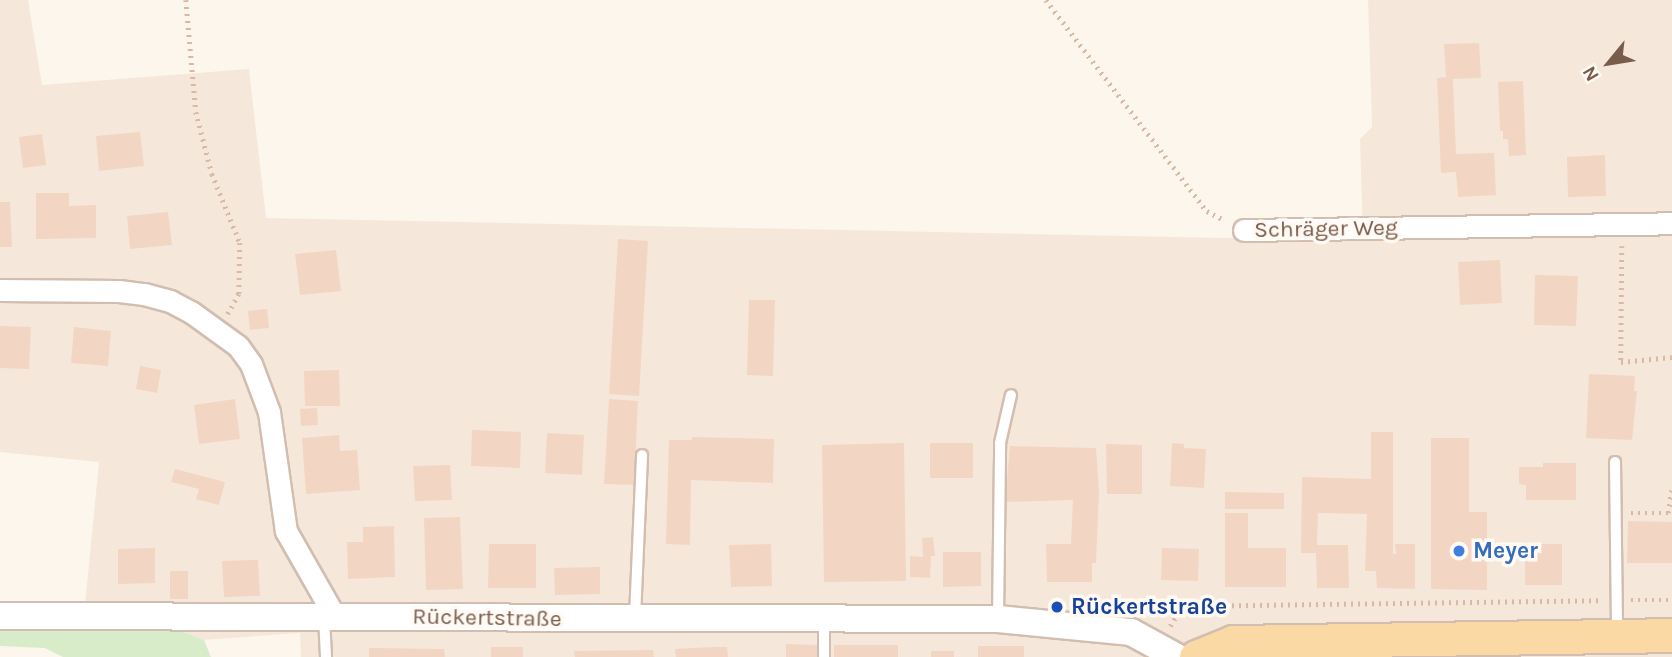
<!DOCTYPE html>
<html>
<head>
<meta charset="utf-8">
<style>
	body { margin:0 }
	#map { position:relative; width:1672px; height:657px; overflow:hidden; background:#fdf6ec; font-family:Karla,sans-serif }
	div>[style] { position:absolute }
	[style*='--x'] { left:calc(var(--x)*1px); top:calc(var(--y)*1px); width:calc(var(--w)*1px); rotate:calc(var(--a)*1deg) }
	.residential>* { inset:0; background:#f5e8da }
	.green>* { inset:0; background:#d8ecc9 }
	.building>* { inset:0; background:#f3d5c3 }
	.path>* { height:4.5px; margin-top:-2.25px; transform-origin:0; background:repeating-linear-gradient(90deg,#d9b8a5 0 2px,transparent 0 7px) }
	.roads { filter:drop-shadow(2px 0 #d1beb0) drop-shadow(-2px 0 #d1beb0) drop-shadow(0 2px #d1beb0) drop-shadow(0 -2px #d1beb0) }
	.service>* { height:10px; margin:-5px; padding:0 5px; transform-origin:5px; border-radius:5px; background:#fff }
	.minor>* { height:21px; margin:-10.5px; padding:0 10.5px; transform-origin:10.5px; border-radius:10.5px; background:#fff }
	.tertiary>* { height:26px; margin:-13px; padding:0 13px; transform-origin:13px; border-radius:13px; background:#fff }
	.primary>* { height:33px; margin:-16.5px; padding:0 16.5px; transform-origin:16.5px; border-radius:16.5px; background:#fbd9a5 }
	.dots>* { width:19px; height:19px; translate:-50% -50%; box-sizing:border-box; border:4px solid #fffaf3; border-radius:50% }
	span { translate:-50% -50%; white-space:nowrap; text-align:center; line-height:1.15; -webkit-text-stroke:7px #fffaf3; paint-order:stroke }
	.street-label { font-size:23px; color:#7a5c4d }
	.shop-label { font-size:23px; color:#366cbe; font-weight:700 }
	.left { translate:0 -50%; text-align:left }
	.transit-label { font-size:23px; color:#164399; font-weight:700 }
	.north { position:absolute; left:1574px; top:28px; width:70px; height:70px; -webkit-text-stroke:5px #fffaf3; paint-order:stroke; rotate:240deg; font-size:19px; font-weight:700; line-height:28px; text-align:center; color:#7a5c4d }
	.north::after { content:''; display:block; margin:auto; width:24px; height:32px; background:#7a5c4d; clip-path:polygon(50% 0,100% 100%,50% 72%,0 100%) }
</style>
</head>
<body>
<div id="map">
	<div class="residential">
		<i style="clip-path:polygon(0 0,28px 0,42px 85px,249px 69px,266px 218px,1225px 238px,1363px 238px,1360px 139px,1372px 127px,1368px 0,1672px 0,1672px 657px,301px 657px,300px 633px,204px 640px,168px 626px,83px 625px,99px 462px,0 452px)"></i>
	</div>
	<div class="green">
		<i style="clip-path:polygon(0 623px,168px 626px,204px 640px,211px 657px,63px 657px,45px 648px,0 646px)"></i>
	</div>
	<div class="building">
		<i style="clip-path:polygon(1479px 43px,1481px 78px,1453px 79px,1456px 154px,1494px 153px,1496px 195px,1458px 197px,1456px 172px,1441px 173px,1437px 78px,1446px 77px,1444px 44px)"></i>
		<i style="clip-path:polygon(1523px 81px,1526px 155px,1509px 156px,1508px 139px,1503px 139px,1503px 131px,1500px 131px,1498px 82px)"></i>
		<i style="clip-path:polygon(140px 132px,144px 166px,99px 171px,96px 136px)"></i>
		<i style="clip-path:polygon(42px 134px,46px 165px,23px 168px,19px 137px)"></i>
		<i style="clip-path:polygon(1605px 155px,1606px 196px,1568px 197px,1567px 157px)"></i>
		<i style="clip-path:polygon(36px 193px,69px 193px,69px 206px,96px 205px,96px 238px,36px 239px)"></i>
		<i style="clip-path:polygon(0 202px,10px 202px,12px 247px,0 247px)"></i>
		<i style="clip-path:polygon(168px 212px,172px 245px,130px 249px,127px 216px)"></i>
		<i style="clip-path:polygon(618px 239px,648px 241px,639px 396px,609px 394px)"></i>
		<i style="clip-path:polygon(336px 250px,341px 291px,300px 295px,295px 254px)"></i>
		<i style="clip-path:polygon(1500px 260px,1502px 303px,1460px 305px,1458px 262px)"></i>
		<i style="clip-path:polygon(1535px 275px,1578px 276px,1576px 326px,1534px 325px)"></i>
		<i style="clip-path:polygon(749px 300px,775px 300px,773px 376px,747px 375px)"></i>
		<i style="clip-path:polygon(267px 309px,269px 328px,250px 330px,248px 311px)"></i>
		<i style="clip-path:polygon(0 326px,31px 327px,29px 369px,0 368px)"></i>
		<i style="clip-path:polygon(74px 327px,111px 331px,108px 366px,71px 363px)"></i>
		<i style="clip-path:polygon(140px 366px,161px 370px,157px 393px,136px 389px)"></i>
		<i style="clip-path:polygon(339px 370px,340px 406px,305px 406px,304px 371px)"></i>
		<i style="clip-path:polygon(1589px 374px,1635px 376px,1634px 391px,1637px 391px,1632px 440px,1586px 438px)"></i>
		<i style="clip-path:polygon(235px 399px,240px 439px,199px 444px,194px 405px)"></i>
		<i style="clip-path:polygon(609px 399px,638px 401px,634px 485px,604px 484px)"></i>
		<i style="clip-path:polygon(317px 408px,318px 425px,301px 426px,300px 409px)"></i>
		<i style="clip-path:polygon(472px 430px,521px 432px,520px 468px,471px 466px)"></i>
		<i style="clip-path:polygon(1371px 432px,1393px 432px,1393px 554px,1396px 554px,1395px 544px,1415px 544px,1415px 589px,1377px 588px,1376px 571px,1365px 571px,1367px 514px,1318px 513px,1317px 545px,1348px 545px,1349px 588px,1317px 588px,1316px 553px,1301px 553px,1302px 477px,1371px 479px)"></i>
		<i style="clip-path:polygon(547px 433px,584px 435px,582px 475px,545px 473px)"></i>
		<i style="clip-path:polygon(339px 435px,340px 451px,357px 450px,360px 490px,306px 494px,302px 438px)"></i>
		<i style="clip-path:polygon(692px 437px,774px 439px,773px 483px,691px 480px,690px 545px,666px 544px,669px 440px,692px 440px)"></i>
		<i style="clip-path:polygon(1431px 438px,1469px 438px,1469px 512px,1487px 512px,1487px 590px,1431px 589px)"></i>
		<i style="clip-path:polygon(904px 443px,906px 581px,824px 582px,822px 445px)"></i>
		<i style="clip-path:polygon(930px 443px,973px 443px,973px 478px,930px 478px)"></i>
		<i style="clip-path:polygon(1172px 443px,1184px 444px,1184px 448px,1206px 449px,1204px 488px,1170px 486px)"></i>
		<i style="clip-path:polygon(1106px 444px,1142px 445px,1142px 494px,1107px 494px)"></i>
		<i style="clip-path:polygon(1010px 446px,1096px 448px,1099px 492px,1096px 563px,1092px 563px,1092px 582px,1047px 582px,1046px 544px,1071px 544px,1073px 500px,1005px 502px)"></i>
		<i style="clip-path:polygon(1543px 463px,1576px 463px,1576px 500px,1526px 500px,1526px 485px,1519px 484px,1519px 467px,1543px 467px)"></i>
		<i style="clip-path:polygon(450px 465px,452px 500px,415px 501px,413px 466px)"></i>
		<i style="clip-path:polygon(175px 469px,225px 482px,219px 505px,196px 499px,199px 489px,171px 482px)"></i>
		<i style="clip-path:polygon(1225px 492px,1284px 493px,1284px 509px,1225px 509px)"></i>
		<i style="clip-path:polygon(1225px 513px,1248px 513px,1248px 548px,1286px 548px,1286px 587px,1225px 587px)"></i>
		<i style="clip-path:polygon(460px 517px,463px 589px,426px 590px,424px 518px)"></i>
		<i style="clip-path:polygon(1628px 521px,1672px 522px,1672px 563px,1627px 563px)"></i>
		<i style="clip-path:polygon(394px 526px,395px 577px,348px 579px,347px 542px,363px 542px,363px 527px)"></i>
		<i style="clip-path:polygon(933px 537px,935px 556px,931px 556px,930px 578px,910px 577px,910px 556px,923px 557px,922px 538px)"></i>
		<i style="clip-path:polygon(489px 544px,536px 544px,536px 588px,488px 588px)"></i>
		<i style="clip-path:polygon(771px 544px,772px 586px,731px 587px,729px 545px)"></i>
		<i style="clip-path:polygon(1525px 544px,1562px 544px,1562px 585px,1525px 585px)"></i>
		<i style="clip-path:polygon(155px 548px,155px 583px,118px 584px,118px 549px)"></i>
		<i style="clip-path:polygon(1162px 548px,1199px 549px,1198px 581px,1161px 580px)"></i>
		<i style="clip-path:polygon(943px 552px,981px 552px,981px 586px,943px 587px)"></i>
		<i style="clip-path:polygon(258px 560px,260px 596px,224px 597px,222px 561px)"></i>
		<i style="clip-path:polygon(600px 567px,600px 594px,555px 595px,554px 568px)"></i>
		<i style="clip-path:polygon(170px 571px,188px 571px,188px 599px,170px 599px)"></i>
		<i style="clip-path:polygon(786px 644px,817px 645px,817px 657px,786px 657px)"></i>
		<i style="clip-path:polygon(834px 645px,898px 645px,898px 657px,834px 657px)"></i>
		<i style="clip-path:polygon(978px 646px,1024px 646px,1024px 657px,978px 657px)"></i>
		<i style="clip-path:polygon(491px 647px,523px 647px,523px 657px,491px 657px)"></i>
		<i style="clip-path:polygon(713px 647px,727px 647px,728px 657px,676px 657px,675px 649px)"></i>
		<i style="clip-path:polygon(369px 648px,444px 649px,445px 657px,369px 657px)"></i>
		<i style="clip-path:polygon(653px 650px,654px 657px,575px 657px,574px 651px)"></i>
		<i style="clip-path:polygon(931px 651px,954px 651px,954px 657px,931px 657px)"></i>
	</div>
	<div class="path">
		<i style="--x:186;--y:0;--w:112;--a:84.9"></i>
		<i style="--x:196;--y:112;--w:64;--a:75.5"></i>
		<i style="--x:212;--y:174;--w:74;--a:67.9"></i>
		<i style="--x:240;--y:243;--w:51;--a:91.1"></i>
		<i style="--x:239;--y:294;--w:23;--a:119"></i>
		<i style="--x:1046;--y:0;--w:265;--a:52.7"></i>
		<i style="--x:1207;--y:211;--w:19;--a:28"></i>
		<i style="--x:1622;--y:246;--w:116;--a:90.5"></i>
		<i style="--x:1621;--y:362;--w:51;--a:-5.6"></i>
		<i style="--x:1631;--y:513;--w:41;--a:0"></i>
		<i style="--x:1668;--y:513;--w:25;--a:-81"></i>
		<i style="--x:1631;--y:600;--w:41;--a:0"></i>
		<i style="--x:1170;--y:626;--w:24;--a:-57"></i>
		<i style="--x:1183;--y:606;--w:418;--a:-0.8"></i>
	</div>
	<div class="roads">
		<div class="service">
			<i style="--x:1615;--y:462;--w:169;--a:89.3"></i>
			<i style="--x:324;--y:617;--w:40;--a:87.1"></i>
			<i style="--x:635;--y:617;--w:162;--a:-87.5"></i>
			<i style="--x:998;--y:619;--w:176;--a:-89.3"></i>
			<i style="--x:1000;--y:443;--w:49;--a:-77.1"></i>
			<i style="--x:824;--y:657;--w:38;--a:-90"></i>
		</div>
		<div class="minor">
			<i style="--x:1244;--y:230;--w:428;--a:-0.9"></i>
			<i style="--x:0;--y:290;--w:119;--a:0.5"></i>
			<i style="--x:119;--y:291;--w:25;--a:7"></i>
			<i style="--x:144;--y:294;--w:27;--a:15"></i>
			<i style="--x:170;--y:301;--w:24;--a:28"></i>
			<i style="--x:191;--y:312;--w:58;--a:35.9"></i>
			<i style="--x:238;--y:346;--w:22;--a:54"></i>
			<i style="--x:251;--y:364;--w:51;--a:69.4"></i>
			<i style="--x:269;--y:412;--w:120;--a:81.9"></i>
			<i style="--x:286;--y:531;--w:99;--a:60.3"></i>
		</div>
		<div class="tertiary">
			<i style="--x:0;--y:616;--w:998;--a:0.17"></i>
			<i style="--x:998;--y:619;--w:134;--a:5.6"></i>
			<i style="--x:1131;--y:632;--w:52;--a:28.5"></i>
		</div>
		<div class="primary">
			<i style="--x:1196;--y:657;--w:40;--a:-22"></i>
			<i style="--x:1233;--y:642;--w:439;--a:-0.9"></i>
		</div>
	</div>
	<div class="dots">
		<i style="left:1459px;top:551px;background:#3f7fe0"></i>
		<i style="left:1057px;top:607px;background:#1a4fb4"></i>
	</div>
	<div class="street-label">
		<span style="left:1326px;top:229px;rotate:-1deg">Schräger Weg</span>
		<span style="left:487px;top:618px;rotate:1deg">Rückertstraße</span>
	</div>
	<div class="shop-label">
		<span class="left" style="left:1473px;top:551px">Meyer</span>
	</div>
	<div class="transit-label">
		<span class="left" style="left:1071px;top:607px">Rückertstraße</span>
	</div>
	<div class="north">N</div>
</div>
</body>
</html>
